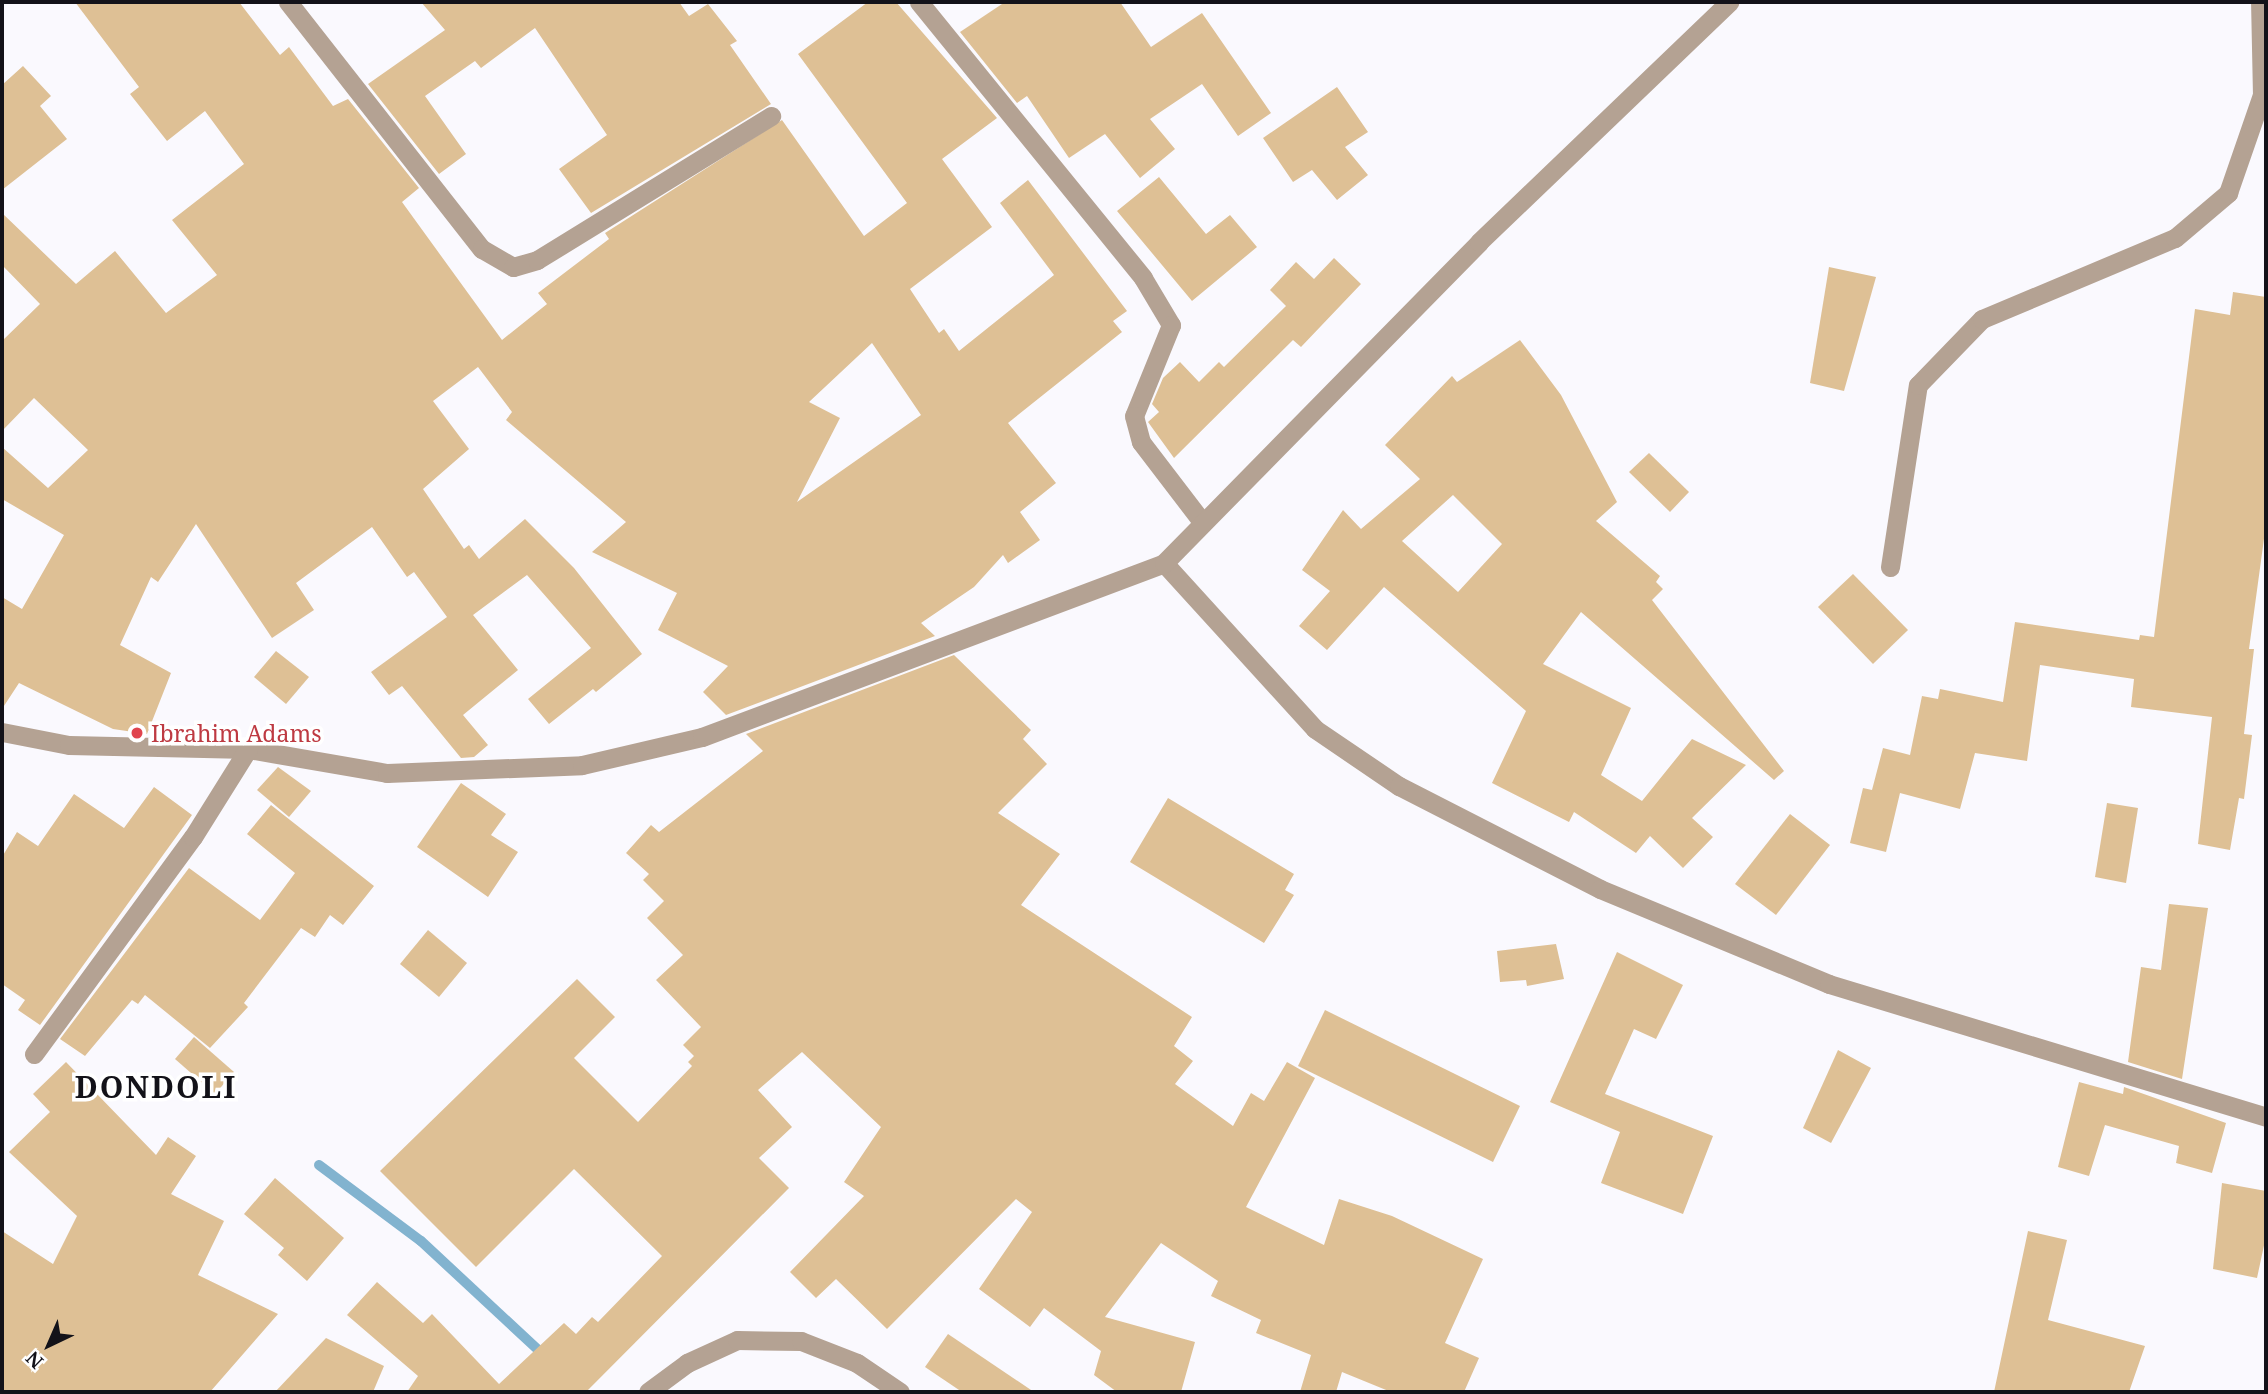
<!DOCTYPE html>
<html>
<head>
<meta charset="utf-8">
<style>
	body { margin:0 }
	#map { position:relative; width:2268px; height:1394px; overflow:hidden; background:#faf9fe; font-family:"Noto Serif",serif }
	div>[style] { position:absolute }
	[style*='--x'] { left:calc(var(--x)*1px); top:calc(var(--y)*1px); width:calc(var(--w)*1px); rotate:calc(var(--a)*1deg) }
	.stream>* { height:10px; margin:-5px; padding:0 5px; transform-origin:5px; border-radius:5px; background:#82b3cf }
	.building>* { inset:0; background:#dec095 }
	.minor>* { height:19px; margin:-9.5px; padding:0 9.5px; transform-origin:9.5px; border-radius:9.5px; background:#b4a293 }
	.dots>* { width:19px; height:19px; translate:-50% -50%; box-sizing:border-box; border:4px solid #fff; border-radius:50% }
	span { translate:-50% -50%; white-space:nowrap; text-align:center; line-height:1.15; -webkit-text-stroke:7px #fff; paint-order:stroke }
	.health-label { font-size:23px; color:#be3a42 }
	.left { translate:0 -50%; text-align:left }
	.district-label { font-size:30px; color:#131219; font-weight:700; letter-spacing:2px }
	.frame { position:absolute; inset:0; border:4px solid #131219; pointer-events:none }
	.north { position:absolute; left:14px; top:1310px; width:70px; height:70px; -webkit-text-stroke:5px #fff; paint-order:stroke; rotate:224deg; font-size:19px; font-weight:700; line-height:28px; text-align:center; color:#131219 }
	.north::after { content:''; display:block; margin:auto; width:24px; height:32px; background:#131219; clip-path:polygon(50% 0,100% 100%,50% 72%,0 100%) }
</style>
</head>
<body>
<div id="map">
	<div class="stream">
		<i style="--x:319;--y:1165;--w:127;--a:36.7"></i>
		<i style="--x:421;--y:1241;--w:171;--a:42.9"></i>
	</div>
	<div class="building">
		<i style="clip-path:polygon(evenodd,75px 2px,239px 2px,280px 55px,289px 47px,333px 106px,348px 99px,419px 188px,402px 202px,502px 340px,547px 304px,538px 293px,609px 239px,605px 233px,782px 120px,864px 236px,907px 203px,798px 54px,868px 2px,896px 2px,997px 118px,942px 159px,992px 227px,910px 289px,939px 333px,944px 329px,959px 351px,1054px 275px,1000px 203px,1028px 180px,1127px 311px,1113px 321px,1122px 332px,1008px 423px,1056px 483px,1020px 512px,1040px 540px,1008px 563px,1003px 555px,974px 587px,921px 623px,935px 636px,726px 715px,703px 692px,728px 666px,658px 630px,677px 593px,592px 552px,626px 522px,506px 420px,512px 412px,478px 367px,433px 401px,469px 449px,423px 489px,464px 549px,469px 545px,479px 559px,525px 519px,574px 568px,642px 654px,596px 692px,593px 689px,549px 724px,528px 699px,591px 648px,527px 575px,473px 615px,518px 670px,463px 715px,488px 745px,474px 757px,461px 758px,402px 686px,389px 695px,371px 672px,447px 617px,414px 572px,407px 577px,372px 527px,296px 583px,314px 610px,272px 638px,196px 524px,158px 582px,151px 577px,120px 645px,171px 673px,147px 734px,113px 729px,19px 683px,2px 709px,2px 597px,22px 609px,64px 535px,2px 499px,2px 447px,48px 488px,88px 450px,34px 398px,2px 431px,2px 341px,40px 304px,2px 265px,2px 213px,76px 284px,115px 251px,166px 313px,217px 275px,172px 220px,244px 164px,205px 111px,167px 141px,130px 94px,139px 87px,75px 2px,872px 343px,921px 415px,797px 502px,840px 418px,809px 402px,872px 343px)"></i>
		<i style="clip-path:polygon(421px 2px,679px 2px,689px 16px,708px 4px,737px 41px,730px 45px,771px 104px,591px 213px,559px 169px,607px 135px,535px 28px,481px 68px,475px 61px,425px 96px,466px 154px,439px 174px,368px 84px,445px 30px)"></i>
		<i style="clip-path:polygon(1005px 2px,1120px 2px,1151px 47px,1202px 13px,1271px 113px,1238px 136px,1202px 84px,1150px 119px,1175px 149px,1140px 178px,1105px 134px,1069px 158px,1027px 96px,1017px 103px,960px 32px)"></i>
		<i style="clip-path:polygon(23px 66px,51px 96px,40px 106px,67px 139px,2px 190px,2px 85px)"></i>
		<i style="clip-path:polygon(1337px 87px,1368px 132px,1345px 147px,1368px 175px,1337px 200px,1312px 170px,1293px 182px,1263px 138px)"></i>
		<i style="clip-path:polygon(1159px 177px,1206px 234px,1230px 215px,1257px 247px,1192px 301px,1117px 211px)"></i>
		<i style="clip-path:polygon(1334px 258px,1361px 284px,1301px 347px,1293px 340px,1174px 458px,1148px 422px,1159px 412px,1152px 404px,1163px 378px,1180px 362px,1199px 382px,1219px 362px,1224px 367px,1286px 306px,1270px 290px,1296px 262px,1314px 279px)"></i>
		<i style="clip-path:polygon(1829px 267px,1876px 277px,1844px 391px,1810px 383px)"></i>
		<i style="clip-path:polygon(2233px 292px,2266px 297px,2266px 524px,2249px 649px,2254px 649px,2244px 734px,2252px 735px,2244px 799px,2239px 798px,2230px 850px,2198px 844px,2212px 717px,2131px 707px,2134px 679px,2040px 665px,2027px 761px,1975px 753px,1960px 809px,1900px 793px,1886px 852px,1850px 843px,1863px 788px,1872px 790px,1883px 748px,1910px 755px,1922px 696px,1938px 699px,1940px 689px,2003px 702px,2015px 622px,2139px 640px,2140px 635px,2154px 637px,2195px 309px,2230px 315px)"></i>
		<i style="clip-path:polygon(evenodd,1520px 340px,1561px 395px,1617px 502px,1596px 521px,1660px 576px,1656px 582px,1663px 589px,1652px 600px,1784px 771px,1774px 780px,1581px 612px,1543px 664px,1631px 708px,1601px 775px,1642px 801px,1692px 739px,1746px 765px,1692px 818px,1713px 837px,1683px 868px,1650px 836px,1636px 853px,1574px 812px,1569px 822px,1492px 783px,1526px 711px,1384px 587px,1327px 650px,1299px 626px,1330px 591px,1302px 570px,1343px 510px,1361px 529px,1420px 479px,1385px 445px,1452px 376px,1457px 382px,1520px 340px,1453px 495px,1502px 544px,1458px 592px,1402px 541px,1453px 495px)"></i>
		<i style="clip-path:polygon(1649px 453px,1689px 492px,1670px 512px,1629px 472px)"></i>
		<i style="clip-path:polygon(1853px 574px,1908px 630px,1873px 664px,1818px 607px)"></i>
		<i style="clip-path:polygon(276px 651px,309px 677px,286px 704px,254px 677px)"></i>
		<i style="clip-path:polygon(954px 655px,1031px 730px,1023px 739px,1047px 764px,998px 813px,1060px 854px,1021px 905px,1192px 1017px,1174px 1046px,1193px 1061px,1175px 1084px,1233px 1126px,1251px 1093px,1264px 1101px,1287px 1062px,1315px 1078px,1246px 1207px,1324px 1245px,1339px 1199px,1392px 1216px,1483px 1259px,1445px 1343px,1479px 1358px,1464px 1392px,1391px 1392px,1342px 1372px,1336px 1392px,1300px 1392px,1311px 1355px,1256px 1333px,1261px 1320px,1211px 1296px,1218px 1281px,1161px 1243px,1105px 1317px,1195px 1342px,1181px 1392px,1117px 1392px,1094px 1375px,1101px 1351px,1044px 1308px,1030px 1327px,979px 1289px,1032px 1212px,1016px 1199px,887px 1329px,836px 1279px,816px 1298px,790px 1272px,864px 1196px,844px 1182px,881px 1127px,802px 1052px,758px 1090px,792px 1127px,759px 1158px,789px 1188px,586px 1392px,407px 1392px,418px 1376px,347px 1315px,377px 1282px,423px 1323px,432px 1314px,499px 1384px,564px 1323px,576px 1334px,592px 1317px,598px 1322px,662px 1256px,574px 1169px,476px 1267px,380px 1171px,577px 979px,615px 1017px,574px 1058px,638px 1122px,692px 1066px,688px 1062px,694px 1056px,683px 1045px,701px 1027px,656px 980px,683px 955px,647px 918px,664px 901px,643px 880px,649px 874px,626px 853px,651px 825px,659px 832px,763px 751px,746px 734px)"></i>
		<i style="clip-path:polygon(278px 767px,311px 791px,289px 817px,257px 790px)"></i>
		<i style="clip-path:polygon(461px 783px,506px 814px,491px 835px,518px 852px,488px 897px,417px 847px)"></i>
		<i style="clip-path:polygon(154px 787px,192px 815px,40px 1025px,18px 1010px,25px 1000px,2px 984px,2px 857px,17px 832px,38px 846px,74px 794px,124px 828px)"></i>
		<i style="clip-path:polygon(1168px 798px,1294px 874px,1285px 890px,1294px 895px,1264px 943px,1130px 862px)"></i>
		<i style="clip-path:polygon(2107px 803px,2138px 808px,2126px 883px,2095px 877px)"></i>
		<i style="clip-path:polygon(271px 805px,374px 886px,343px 925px,330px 915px,315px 937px,301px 928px,244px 1003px,248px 1007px,210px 1048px,145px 995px,138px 1004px,132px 1000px,85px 1056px,60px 1039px,189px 868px,260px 920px,295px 873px,247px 834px)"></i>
		<i style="clip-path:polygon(1790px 814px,1830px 845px,1776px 915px,1735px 884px)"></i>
		<i style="clip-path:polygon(2169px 904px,2208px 908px,2182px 1079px,2128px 1062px,2141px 967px,2161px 970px)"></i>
		<i style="clip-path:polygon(428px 930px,467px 963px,439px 997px,400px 964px)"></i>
		<i style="clip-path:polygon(1556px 944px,1564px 979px,1527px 986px,1526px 980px,1500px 982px,1497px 951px)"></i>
		<i style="clip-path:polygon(1617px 952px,1683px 985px,1656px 1039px,1634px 1029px,1605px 1094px,1713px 1136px,1683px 1214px,1601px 1183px,1620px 1132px,1550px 1102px)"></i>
		<i style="clip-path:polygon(1325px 1010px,1520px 1106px,1493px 1162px,1298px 1066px)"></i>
		<i style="clip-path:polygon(194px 1037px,234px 1072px,215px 1094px,175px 1059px)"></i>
		<i style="clip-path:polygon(1838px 1050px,1871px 1068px,1831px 1143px,1803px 1128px)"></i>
		<i style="clip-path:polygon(66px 1062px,156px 1155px,168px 1137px,196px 1156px,171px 1194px,224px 1221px,198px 1275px,278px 1314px,210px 1392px,2px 1392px,2px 1231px,53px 1264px,77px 1216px,9px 1152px,50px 1112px,33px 1094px)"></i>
		<i style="clip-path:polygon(2079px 1082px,2123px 1094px,2124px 1087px,2226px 1123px,2212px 1173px,2176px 1163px,2179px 1146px,2105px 1125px,2089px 1176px,2058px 1167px)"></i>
		<i style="clip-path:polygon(275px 1178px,344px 1238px,307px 1281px,278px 1255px,284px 1248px,244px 1214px)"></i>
		<i style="clip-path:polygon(2222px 1183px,2266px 1191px,2266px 1236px,2257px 1278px,2213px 1269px)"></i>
		<i style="clip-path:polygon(2028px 1231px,2067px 1240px,2048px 1320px,2145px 1346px,2129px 1392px,1994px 1392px)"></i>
		<i style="clip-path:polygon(948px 1334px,1034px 1392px,962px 1392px,925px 1367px)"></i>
		<i style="clip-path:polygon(326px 1338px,384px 1366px,373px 1392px,275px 1392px)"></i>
	</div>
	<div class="minor">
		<i style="--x:288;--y:2;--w:314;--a:51.9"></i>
		<i style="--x:482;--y:249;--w:36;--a:30"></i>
		<i style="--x:513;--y:267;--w:25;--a:-16"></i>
		<i style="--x:537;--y:260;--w:275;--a:-31.6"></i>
		<i style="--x:919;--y:2;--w:355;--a:50.9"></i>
		<i style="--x:1143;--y:278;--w:55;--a:59.2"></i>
		<i style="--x:1171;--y:325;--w:98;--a:112.1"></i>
		<i style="--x:1134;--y:416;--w:27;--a:75"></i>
		<i style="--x:1141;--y:442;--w:102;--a:52.6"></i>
		<i style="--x:1164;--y:563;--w:224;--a:47.7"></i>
		<i style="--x:1315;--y:729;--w:102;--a:34.2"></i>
		<i style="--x:1399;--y:786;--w:226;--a:27.1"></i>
		<i style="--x:1600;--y:889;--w:248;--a:22.5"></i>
		<i style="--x:1829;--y:984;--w:457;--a:16.9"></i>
		<i style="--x:1890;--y:567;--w:184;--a:-81.3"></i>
		<i style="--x:1918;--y:385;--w:92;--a:-45.9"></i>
		<i style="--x:1982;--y:319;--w:209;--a:-22.8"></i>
		<i style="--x:2175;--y:238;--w:70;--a:-40.3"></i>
		<i style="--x:2228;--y:193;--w:104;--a:-70.9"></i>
		<i style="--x:2262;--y:95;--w:93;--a:-91.2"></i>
		<i style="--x:2;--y:732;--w:68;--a:11"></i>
		<i style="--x:69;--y:745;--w:179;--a:1.3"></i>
		<i style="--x:248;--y:749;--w:141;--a:9.8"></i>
		<i style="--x:387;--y:773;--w:195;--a:-2.3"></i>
		<i style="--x:582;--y:765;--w:123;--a:-13.1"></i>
		<i style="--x:702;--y:737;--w:494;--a:-20.6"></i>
		<i style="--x:1164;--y:563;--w:450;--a:-45.5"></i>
		<i style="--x:1479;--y:242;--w:347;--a:-43.8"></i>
		<i style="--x:34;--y:1054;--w:269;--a:-53.8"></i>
		<i style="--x:193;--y:837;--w:104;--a:-58"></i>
		<i style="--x:648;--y:1392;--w:49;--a:-36.6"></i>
		<i style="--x:687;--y:1363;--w:55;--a:-24.7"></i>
		<i style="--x:737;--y:1340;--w:64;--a:0.9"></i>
		<i style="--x:801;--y:1341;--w:60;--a:21.4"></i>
		<i style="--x:857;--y:1363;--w:52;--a:34"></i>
	</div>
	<div class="dots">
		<i style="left:137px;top:733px;background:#e0444e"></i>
	</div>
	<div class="health-label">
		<span class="left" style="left:151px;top:733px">Ibrahim Adams</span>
	</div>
	<div class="district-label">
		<span style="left:156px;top:1087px">DONDOLI</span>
	</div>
	<div class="frame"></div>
	<div class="north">N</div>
</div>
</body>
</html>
